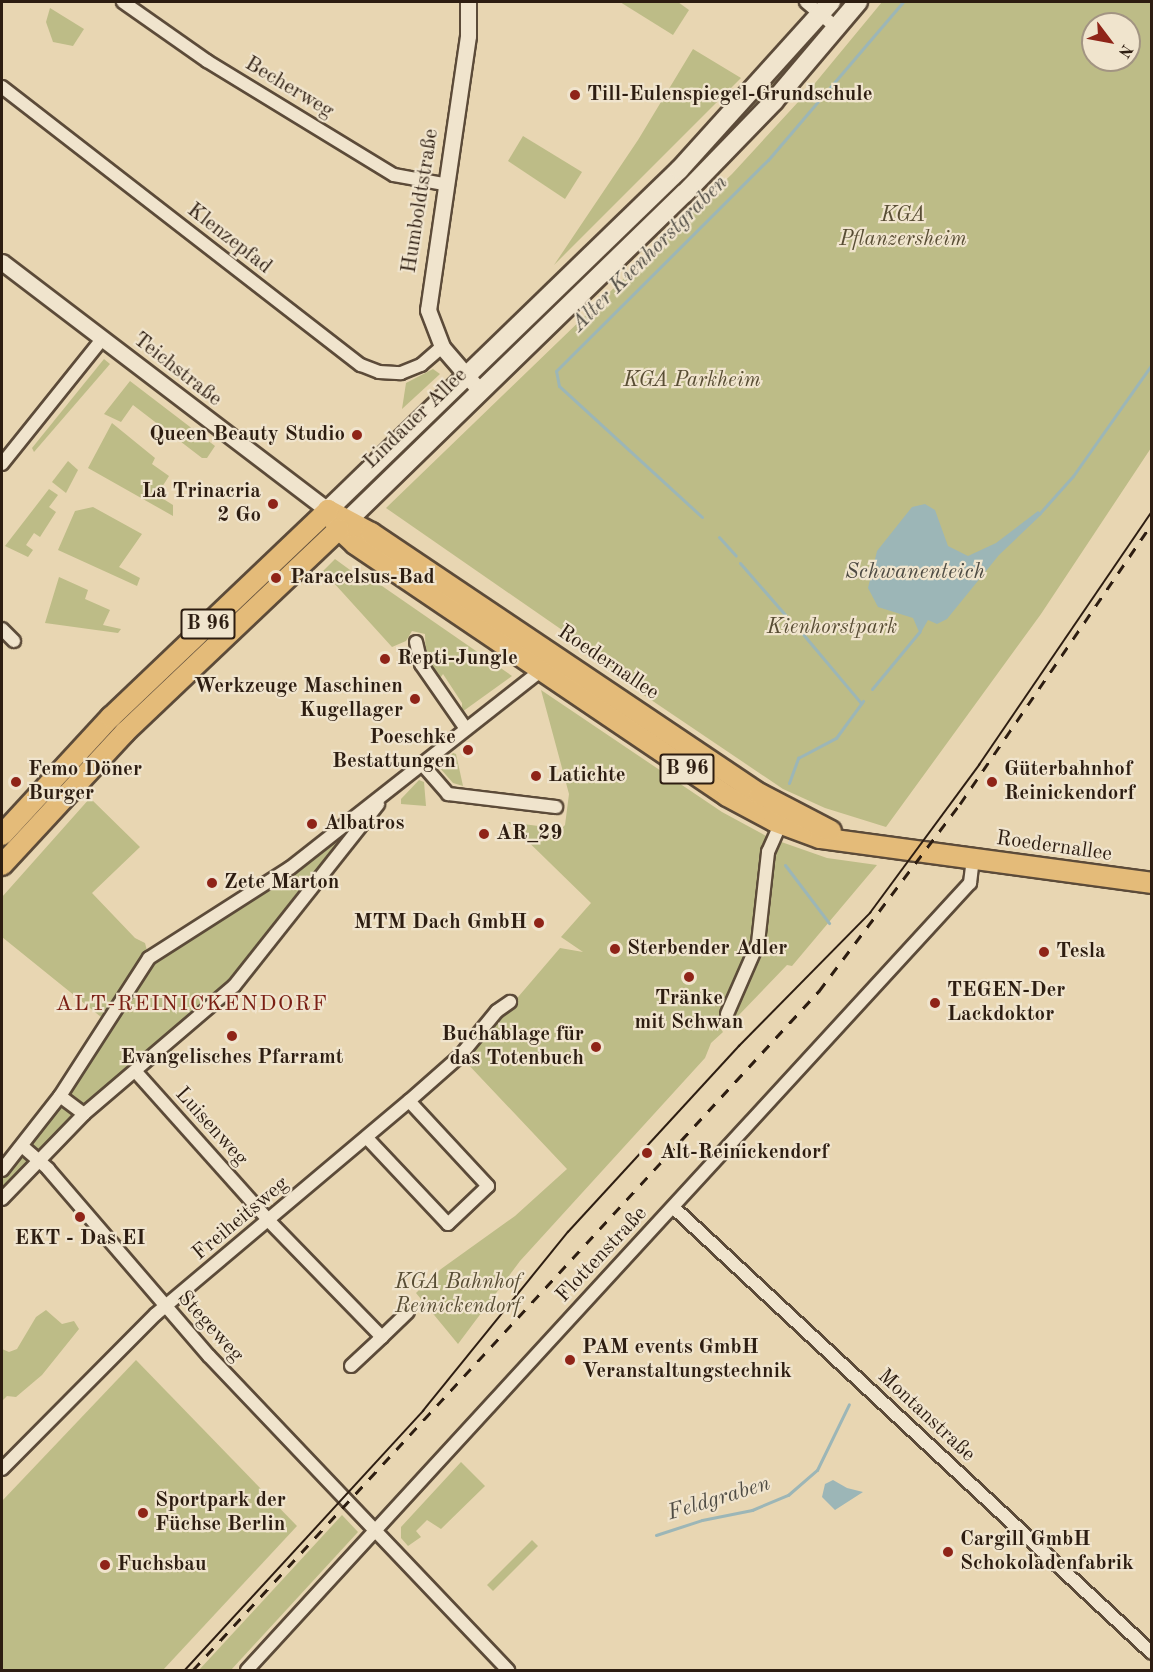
<!DOCTYPE html>
<html>
<head>
<meta charset="utf-8">
<style>
	body { margin:0 }
	#map { position:relative; width:1153px; height:1672px; overflow:hidden; background:#e8d6b2; font-family:"Old Standard TT",serif }
	div>[style] { position:absolute }
	[style*='--x'] { left:calc(var(--x)*1px); top:calc(var(--y)*1px); width:calc(var(--w)*1px); rotate:calc(var(--a)*1deg) }
	.green>* { inset:0; background:#bdbc87 }
	.water>* { inset:0; background:#9cb6b7 }
	.stream>* { height:3px; margin:-1.5px; padding:0 1.5px; transform-origin:1.5px; border-radius:1.5px; background:#9cb6b7 }
	.roads { filter:drop-shadow(2px 0 #5c4b39) drop-shadow(-2px 0 #5c4b39) drop-shadow(0 2px #5c4b39) drop-shadow(0 -2px #5c4b39) }
	.minor>* { height:12px; margin:-6px; padding:0 6px; transform-origin:6px; border-radius:6px; background:#f0e4cd }
	.tertiary>* { height:15px; margin:-7.5px; padding:0 7.5px; transform-origin:7.5px; border-radius:7.5px; background:#f0e4cd }
	.secondary>* { height:18px; margin:-9px; padding:0 9px; transform-origin:9px; border-radius:9px; background:#f0e4cd }
	.primary>* { height:20px; margin:-10px; padding:0 10px; transform-origin:10px; border-radius:10px; background:#e4bb79 }
	.tram>* { height:1.5px; margin:-0.75px; padding:0 0.75px; transform-origin:0.75px; border-radius:0.75px; background:#2d1d11 }
	.rail>* { height:3px; margin-top:-1.5px; transform-origin:0; background:repeating-linear-gradient(90deg,#2d1d11 0 10px,transparent 0 20px) }
	.dots>* { width:16px; height:16px; translate:-50% -50%; box-sizing:border-box; border:3px solid #f0e4cd; border-radius:50% }
	span { translate:-50% -50%; white-space:nowrap; text-align:center; line-height:1.15; -webkit-text-stroke:4.5px #f0e4cd; paint-order:stroke }
	.shield-label span { padding:2px 4px; background:#f0e4cd; border:2px solid; border-radius:4px; -webkit-text-stroke-width:0 }
	.shield-label { font-size:20px; color:#2d1d11; font-weight:700 }
	.street-label { font-size:21px; color:#2d1d11 }
	.poi-label { font-size:21px; color:#2d1d11; font-weight:700 }
	.left { translate:0 -50%; text-align:left }
	.right { translate:-100% -50%; text-align:right }
	.park-label { font-size:21px; color:#584d34; font-style:italic }
	.water-label { font-size:22px; color:#4e4b43; font-style:italic }
	.neighbourhood-label { font-size:22px; color:#7a1f14; letter-spacing:1.5px }
	.frame { position:absolute; inset:0; border:3px solid #2d1d11; pointer-events:none }
	.north { position:absolute; left:1081px; top:12px; width:60px; height:60px; box-sizing:border-box; background:#f0e4cd; border:2px solid #a29482; border-radius:50%; rotate:122deg; font-size:16px; font-weight:700; line-height:24px; text-align:center; color:#2d1d11 }
	.north::after { content:''; display:block; margin:auto; width:21px; height:27px; background:#8f2418; clip-path:polygon(50% 0,100% 100%,50% 72%,0 100%) }
</style>
</head>
<body>
<div id="map">
	<div class="green">
		<i style="clip-path:polygon(620px 2px,678px 2px,689px 10px,673px 35px)"></i>
		<i style="clip-path:polygon(evenodd,882px 2px,1151px 2px,1151px 448px,1041px 614px,886px 827px,825px 808px,783px 789px,589px 658px,565px 632px,386px 508px,732px 174px,811px 88px,882px 2px,1093px 24px,1129px 24px,1129px 60px,1093px 60px,1093px 24px)"></i>
		<i style="clip-path:polygon(50px 8px,84px 29px,73px 46px,53px 42px,46px 22px)"></i>
		<i style="clip-path:polygon(814px 30px,822px 38px,772px 96px,763px 88px)"></i>
		<i style="clip-path:polygon(693px 49px,741px 78px,554px 265px,638px 140px)"></i>
		<i style="clip-path:polygon(759px 93px,767px 100px,494px 371px,486px 364px)"></i>
		<i style="clip-path:polygon(523px 136px,582px 172px,565px 199px,508px 161px)"></i>
		<i style="clip-path:polygon(104px 359px,110px 364px,34px 452px,32px 448px)"></i>
		<i style="clip-path:polygon(433px 369px,440px 374px,402px 409px,406px 383px)"></i>
		<i style="clip-path:polygon(130px 381px,215px 446px,207px 458px,202px 458px,133px 405px,121px 422px,104px 414px)"></i>
		<i style="clip-path:polygon(464px 387px,466px 392px,432px 430px,360px 500px,355px 496px)"></i>
		<i style="clip-path:polygon(112px 423px,155px 458px,152px 464px,169px 476px,157px 495px,173px 505px,173px 516px,88px 468px)"></i>
		<i style="clip-path:polygon(68px 461px,78px 470px,66px 493px,52px 482px)"></i>
		<i style="clip-path:polygon(49px 489px,58px 495px,49px 507px,56px 512px,40px 537px,34px 533px,26px 545px,33px 550px,28px 557px,5px 546px)"></i>
		<i style="clip-path:polygon(93px 507px,142px 534px,119px 567px,140px 578px,137px 586px,58px 550px,75px 511px)"></i>
		<i style="clip-path:polygon(335px 559px,361px 578px,369px 577px,512px 676px,462px 712px,462px 703px,443px 674px,438px 681px,426px 662px,425px 634px,412px 631px,406px 641px,392px 647px,323px 571px)"></i>
		<i style="clip-path:polygon(59px 577px,88px 590px,85px 599px,110px 610px,103px 625px,121px 629px,118px 633px,45px 623px)"></i>
		<i style="clip-path:polygon(541px 690px,722px 812px,770px 838px,827px 858px,877px 865px,792px 966px,787px 965px,737px 1017px,720px 1028px,723px 1032px,711px 1043px,705px 1058px,520px 1261px,458px 1344px,416px 1293px,441px 1269px,515px 1216px,567px 1169px,464px 1060px,560px 948px,583px 952px,561px 937px,591px 903px,508px 822px,561px 829px,565px 825px,569px 794px)"></i>
		<i style="clip-path:polygon(453px 753px,456px 754px,463px 786px,453px 783px,439px 767px)"></i>
		<i style="clip-path:polygon(419px 780px,424px 782px,426px 806px,401px 804px,401px 799px)"></i>
		<i style="clip-path:polygon(90px 798px,140px 847px,92px 893px,135px 938px,145px 943px,149px 958px,106px 1021px,2px 937px,2px 897px)"></i>
		<i style="clip-path:polygon(359px 819px,225px 989px,46px 1144px,2px 1192px,2px 1177px,32px 1141px,155px 961px,300px 868px)"></i>
		<i style="clip-path:polygon(46px 1310px,62px 1324px,74px 1321px,79px 1329px,42px 1375px,16px 1397px,7px 1396px,2px 1401px,2px 1349px,9px 1352px,17px 1349px,36px 1317px)"></i>
		<i style="clip-path:polygon(136px 1360px,297px 1526px,163px 1670px,2px 1670px,2px 1501px)"></i>
		<i style="clip-path:polygon(461px 1462px,485px 1486px,441px 1529px,427px 1520px,416px 1531px,421px 1537px,408px 1546px,401px 1538px,401px 1527px)"></i>
		<i style="clip-path:polygon(342px 1515px,358px 1532px,231px 1670px,199px 1670px)"></i>
		<i style="clip-path:polygon(532px 1540px,538px 1546px,493px 1591px,487px 1585px)"></i>
	</div>
	<div class="water">
		<i style="clip-path:polygon(925px 504px,935px 510px,948px 546px,968px 556px,996px 543px,1038px 511px,1042px 514px,999px 555px,947px 619px,937px 624px,928px 620px,920px 634px,913px 618px,878px 607px,868px 588px,877px 551px,912px 507px)"></i>
		<i style="clip-path:polygon(833px 1480px,847px 1488px,863px 1492px,835px 1510px,822px 1497px,825px 1484px)"></i>
	</div>
	<div class="stream">
		<i style="--x:1039;--y:514;--w:51;--a:-48.2"></i>
		<i style="--x:1073;--y:476;--w:137;--a:-54.8"></i>
		<i style="--x:702;--y:517;--w:194;--a:-137.5"></i>
		<i style="--x:559;--y:386;--w:15;--a:-101"></i>
		<i style="--x:556;--y:371;--w:299;--a:-44.9"></i>
		<i style="--x:768;--y:160;--w:208;--a:-49.5"></i>
		<i style="--x:719;--y:537;--w:25;--a:48"></i>
		<i style="--x:740;--y:563;--w:73;--a:48.9"></i>
		<i style="--x:802;--y:633;--w:92;--a:49.9"></i>
		<i style="--x:872;--y:689;--w:75;--a:-50.4"></i>
		<i style="--x:789;--y:783;--w:27;--a:-70"></i>
		<i style="--x:798;--y:758;--w:43;--a:-27.8"></i>
		<i style="--x:836;--y:738;--w:46;--a:-53.9"></i>
		<i style="--x:785;--y:865;--w:73;--a:52.8"></i>
		<i style="--x:656;--y:1535;--w:48;--a:-18.1"></i>
		<i style="--x:702;--y:1520;--w:51;--a:-11.3"></i>
		<i style="--x:752;--y:1510;--w:39;--a:-23"></i>
		<i style="--x:788;--y:1495;--w:38;--a:-41"></i>
		<i style="--x:817;--y:1470;--w:73;--a:-64.1"></i>
	</div>
	<div class="roads">
		<div class="minor">
			<i style="--x:123;--y:2;--w:103;--a:35.1"></i>
			<i style="--x:207;--y:61;--w:219;--a:31.4"></i>
			<i style="--x:394;--y:175;--w:51;--a:10.2"></i>
			<i style="--x:806;--y:2;--w:40;--a:40"></i>
			<i style="--x:2;--y:87;--w:454;--a:37.8"></i>
			<i style="--x:361;--y:365;--w:19;--a:21"></i>
			<i style="--x:379;--y:372;--w:22;--a:3"></i>
			<i style="--x:401;--y:373;--w:22;--a:-22"></i>
			<i style="--x:421;--y:365;--w:28;--a:-41"></i>
			<i style="--x:2;--y:464;--w:160;--a:-51.3"></i>
			<i style="--x:2;--y:629;--w:17;--a:45"></i>
			<i style="--x:416;--y:642;--w:23;--a:77"></i>
			<i style="--x:421;--y:664;--w:79;--a:55.3"></i>
			<i style="--x:422;--y:764;--w:40;--a:49"></i>
			<i style="--x:448;--y:794;--w:109;--a:6.9"></i>
			<i style="--x:727;--y:1014;--w:77;--a:-66.4"></i>
			<i style="--x:758;--y:943;--w:92;--a:-83.7"></i>
			<i style="--x:768;--y:852;--w:32;--a:-66"></i>
			<i style="--x:136;--y:1072;--w:200;--a:48.2"></i>
			<i style="--x:269;--y:1221;--w:162;--a:45.8"></i>
			<i style="--x:382;--y:1337;--w:36;--a:-44"></i>
			<i style="--x:60;--y:1096;--w:30;--a:37"></i>
			<i style="--x:367;--y:1138;--w:118;--a:46.7"></i>
			<i style="--x:448;--y:1224;--w:55;--a:-43.5"></i>
			<i style="--x:488;--y:1186;--w:116;--a:-132.9"></i>
			<i style="--x:22;--y:1146;--w:35;--a:41"></i>
			<i style="--x:48;--y:1169;--w:247;--a:49.3"></i>
			<i style="--x:209;--y:1356;--w:434;--a:46.4"></i>
			<i style="--x:2;--y:1170;--w:94;--a:-51.9"></i>
			<i style="--x:60;--y:1096;--w:164;--a:-57.2"></i>
			<i style="--x:149;--y:958;--w:167;--a:-32.6"></i>
			<i style="--x:290;--y:868;--w:327;--a:-38.2"></i>
			<i style="--x:2;--y:1199;--w:118;--a:-46"></i>
			<i style="--x:84;--y:1114;--w:197;--a:-40.5"></i>
			<i style="--x:234;--y:986;--w:232;--a:-51.6"></i>
			<i style="--x:673;--y:1207;--w:654;--a:42.96"></i>
			<i style="--x:351;--y:1366;--w:42;--a:-43.1"></i>
			<i style="--x:2;--y:1469;--w:218;--a:-45.2"></i>
			<i style="--x:156;--y:1314;--w:331;--a:-40.1"></i>
			<i style="--x:409;--y:1101;--w:68;--a:-41.4"></i>
			<i style="--x:460;--y:1056;--w:58;--a:-50.6"></i>
			<i style="--x:497;--y:1011;--w:16;--a:-35"></i>
			<i style="--x:247;--y:1670;--w:1069;--a:-47.43"></i>
			<i style="--x:970;--y:883;--w:23;--a:-83"></i>
		</div>
		<div class="tertiary">
			<i style="--x:468;--y:2;--w:34;--a:90"></i>
			<i style="--x:468;--y:36;--w:277;--a:98.3"></i>
			<i style="--x:428;--y:310;--w:40;--a:69"></i>
			<i style="--x:442;--y:347;--w:58;--a:49.2"></i>
			<i style="--x:2;--y:262;--w:410;--a:37.3"></i>
		</div>
		<div class="secondary">
			<i style="--x:328;--y:510;--w:489;--a:-44.1"></i>
			<i style="--x:679;--y:170;--w:227;--a:-47.9"></i>
			<i style="--x:339;--y:529;--w:482;--a:-44.2"></i>
			<i style="--x:685;--y:193;--w:128;--a:-45.9"></i>
			<i style="--x:774;--y:101;--w:130;--a:-49.7"></i>
		</div>
		<div class="primary">
			<i style="--x:328;--y:510;--w:22;--a:60"></i>
			<i style="--x:339;--y:529;--w:22;--a:43"></i>
			<i style="--x:355;--y:544;--w:449;--a:34.1"></i>
			<i style="--x:727;--y:796;--w:53;--a:28"></i>
			<i style="--x:774;--y:821;--w:49;--a:20.3"></i>
			<i style="--x:820;--y:838;--w:335;--a:7.7"></i>
			<i style="--x:328;--y:510;--w:49;--a:28.1"></i>
			<i style="--x:371;--y:533;--w:468;--a:33.9"></i>
			<i style="--x:760;--y:794;--w:80;--a:27.5"></i>
			<i style="--x:2;--y:835;--w:161;--a:-47.3"></i>
			<i style="--x:111;--y:717;--w:300;--a:-43.6"></i>
			<i style="--x:2;--y:865;--w:181;--a:-47.2"></i>
			<i style="--x:125;--y:732;--w:295;--a:-43.5"></i>
		</div>
	</div>
	<div class="tram">
		<i style="--x:185;--y:1670;--w:352;--a:-47.4"></i>
		<i style="--x:423;--y:1411;--w:230;--a:-51"></i>
		<i style="--x:568;--y:1232;--w:253;--a:-47.4"></i>
		<i style="--x:739;--y:1046;--w:187;--a:-45.4"></i>
		<i style="--x:870;--y:913;--w:184;--a:-53.6"></i>
		<i style="--x:979;--y:765;--w:307;--a:-55.7"></i>
	</div>
	<div class="rail">
		<i style="--x:193;--y:1670;--w:924;--a:-47.33"></i>
		<i style="--x:819;--y:991;--w:234;--a:-53"></i>
		<i style="--x:960;--y:804;--w:340;--a:-55.6"></i>
	</div>
	<div class="dots">
		<i style="left:575px;top:95px;background:#8f2418"></i>
		<i style="left:357px;top:435px;background:#8f2418"></i>
		<i style="left:273px;top:504px;background:#8f2418"></i>
		<i style="left:276px;top:578px;background:#8f2418"></i>
		<i style="left:385px;top:659px;background:#8f2418"></i>
		<i style="left:415px;top:699px;background:#8f2418"></i>
		<i style="left:468px;top:750px;background:#8f2418"></i>
		<i style="left:536px;top:776px;background:#8f2418"></i>
		<i style="left:16px;top:782px;background:#8f2418"></i>
		<i style="left:992px;top:782px;background:#8f2418"></i>
		<i style="left:312px;top:824px;background:#8f2418"></i>
		<i style="left:484px;top:834px;background:#8f2418"></i>
		<i style="left:212px;top:883px;background:#8f2418"></i>
		<i style="left:539px;top:923px;background:#8f2418"></i>
		<i style="left:615px;top:949px;background:#8f2418"></i>
		<i style="left:1044px;top:952px;background:#8f2418"></i>
		<i style="left:689px;top:977px;background:#8f2418"></i>
		<i style="left:935px;top:1003px;background:#8f2418"></i>
		<i style="left:232px;top:1036px;background:#8f2418"></i>
		<i style="left:596px;top:1047px;background:#8f2418"></i>
		<i style="left:647px;top:1153px;background:#8f2418"></i>
		<i style="left:80px;top:1217px;background:#8f2418"></i>
		<i style="left:570px;top:1360px;background:#8f2418"></i>
		<i style="left:143px;top:1513px;background:#8f2418"></i>
		<i style="left:948px;top:1552px;background:#8f2418"></i>
		<i style="left:105px;top:1565px;background:#8f2418"></i>
	</div>
	<div class="shield-label">
		<span style="left:208px;top:624px">B 96</span>
		<span style="left:687px;top:769px">B 96</span>
	</div>
	<div class="street-label">
		<span style="left:289px;top:88px;rotate:31deg">Becherweg</span>
		<span style="left:421px;top:201px;rotate:-81deg">Humboldtstraße</span>
		<span style="left:229px;top:239px;rotate:38deg">Klenzepfad</span>
		<span style="left:177px;top:370px;rotate:38deg">Teichstraße</span>
		<span style="left:416px;top:419px;rotate:-44deg">Lindauer Allee</span>
		<span style="left:608px;top:663px;rotate:34deg">Roedernallee</span>
		<span style="left:1054px;top:847px;rotate:8deg">Roedernallee</span>
		<span style="left:211px;top:1127px;rotate:48deg">Luisenweg</span>
		<span style="left:241px;top:1219px;rotate:-40deg">Freiheitsweg</span>
		<span style="left:602px;top:1255px;rotate:-47deg">Flottenstraße</span>
		<span style="left:210px;top:1327px;rotate:48deg">Stegeweg</span>
		<span style="left:926px;top:1416px;rotate:43deg">Montanstraße</span>
	</div>
	<div class="poi-label">
		<span class="left" style="left:587px;top:95px">Till-Eulenspiegel-Grundschule</span>
		<span class="right" style="left:345px;top:435px">Queen Beauty Studio</span>
		<span class="right" style="left:261px;top:504px">La Trinacria<br>2 Go</span>
		<span class="left" style="left:290px;top:578px">Paracelsus-Bad</span>
		<span class="left" style="left:397px;top:659px">Repti-Jungle</span>
		<span class="right" style="left:403px;top:699px">Werkzeuge Maschinen<br>Kugellager</span>
		<span class="right" style="left:456px;top:750px">Poeschke<br>Bestattungen</span>
		<span class="left" style="left:28px;top:782px">Femo Döner<br>Burger</span>
		<span class="left" style="left:1004px;top:782px">Güterbahnhof<br>Reinickendorf</span>
		<span class="left" style="left:548px;top:776px">Latichte</span>
		<span class="left" style="left:324px;top:824px">Albatros</span>
		<span class="left" style="left:496px;top:834px">AR_29</span>
		<span class="left" style="left:224px;top:883px">Zete Marton</span>
		<span class="right" style="left:527px;top:923px">MTM Dach GmbH</span>
		<span class="left" style="left:627px;top:949px">Sterbender Adler</span>
		<span class="left" style="left:1056px;top:952px">Tesla</span>
		<span class="left" style="left:947px;top:1003px">TEGEN-Der<br>Lackdoktor</span>
		<span style="left:689px;top:1011px">Tränke<br>mit Schwan</span>
		<span class="right" style="left:584px;top:1047px">Buchablage für<br>das Totenbuch</span>
		<span style="left:232px;top:1058px">Evangelisches Pfarramt</span>
		<span class="left" style="left:660px;top:1153px">Alt-Reinickendorf</span>
		<span style="left:80px;top:1239px">EKT - Das EI</span>
		<span class="left" style="left:582px;top:1360px">PAM events GmbH<br>Veranstaltungstechnik</span>
		<span class="left" style="left:155px;top:1513px">Sportpark der<br>Füchse Berlin</span>
		<span class="left" style="left:960px;top:1552px">Cargill GmbH<br>Schokoladenfabrik</span>
		<span class="left" style="left:117px;top:1565px">Fuchsbau</span>
	</div>
	<div class="park-label">
		<span style="left:903px;top:228px">KGA<br>Pflanzersheim</span>
		<span style="left:692px;top:381px">KGA Parkheim</span>
		<span style="left:832px;top:628px">Kienhorstpark</span>
		<span style="left:458px;top:1295px">KGA Bahnhof<br>Reinickendorf</span>
	</div>
	<div class="water-label">
		<span style="left:650px;top:254px;rotate:-45deg">Alter Kienhorstgraben</span>
		<span style="left:915px;top:573px">Schwanenteich</span>
		<span style="left:719px;top:1499px;rotate:-17deg">Feldgraben</span>
	</div>
	<div class="neighbourhood-label">
		<span style="left:192px;top:1005px">ALT-REINICKENDORF</span>
	</div>
	<div class="frame"></div>
	<div class="north">N</div>
</div>
</body>
</html>
